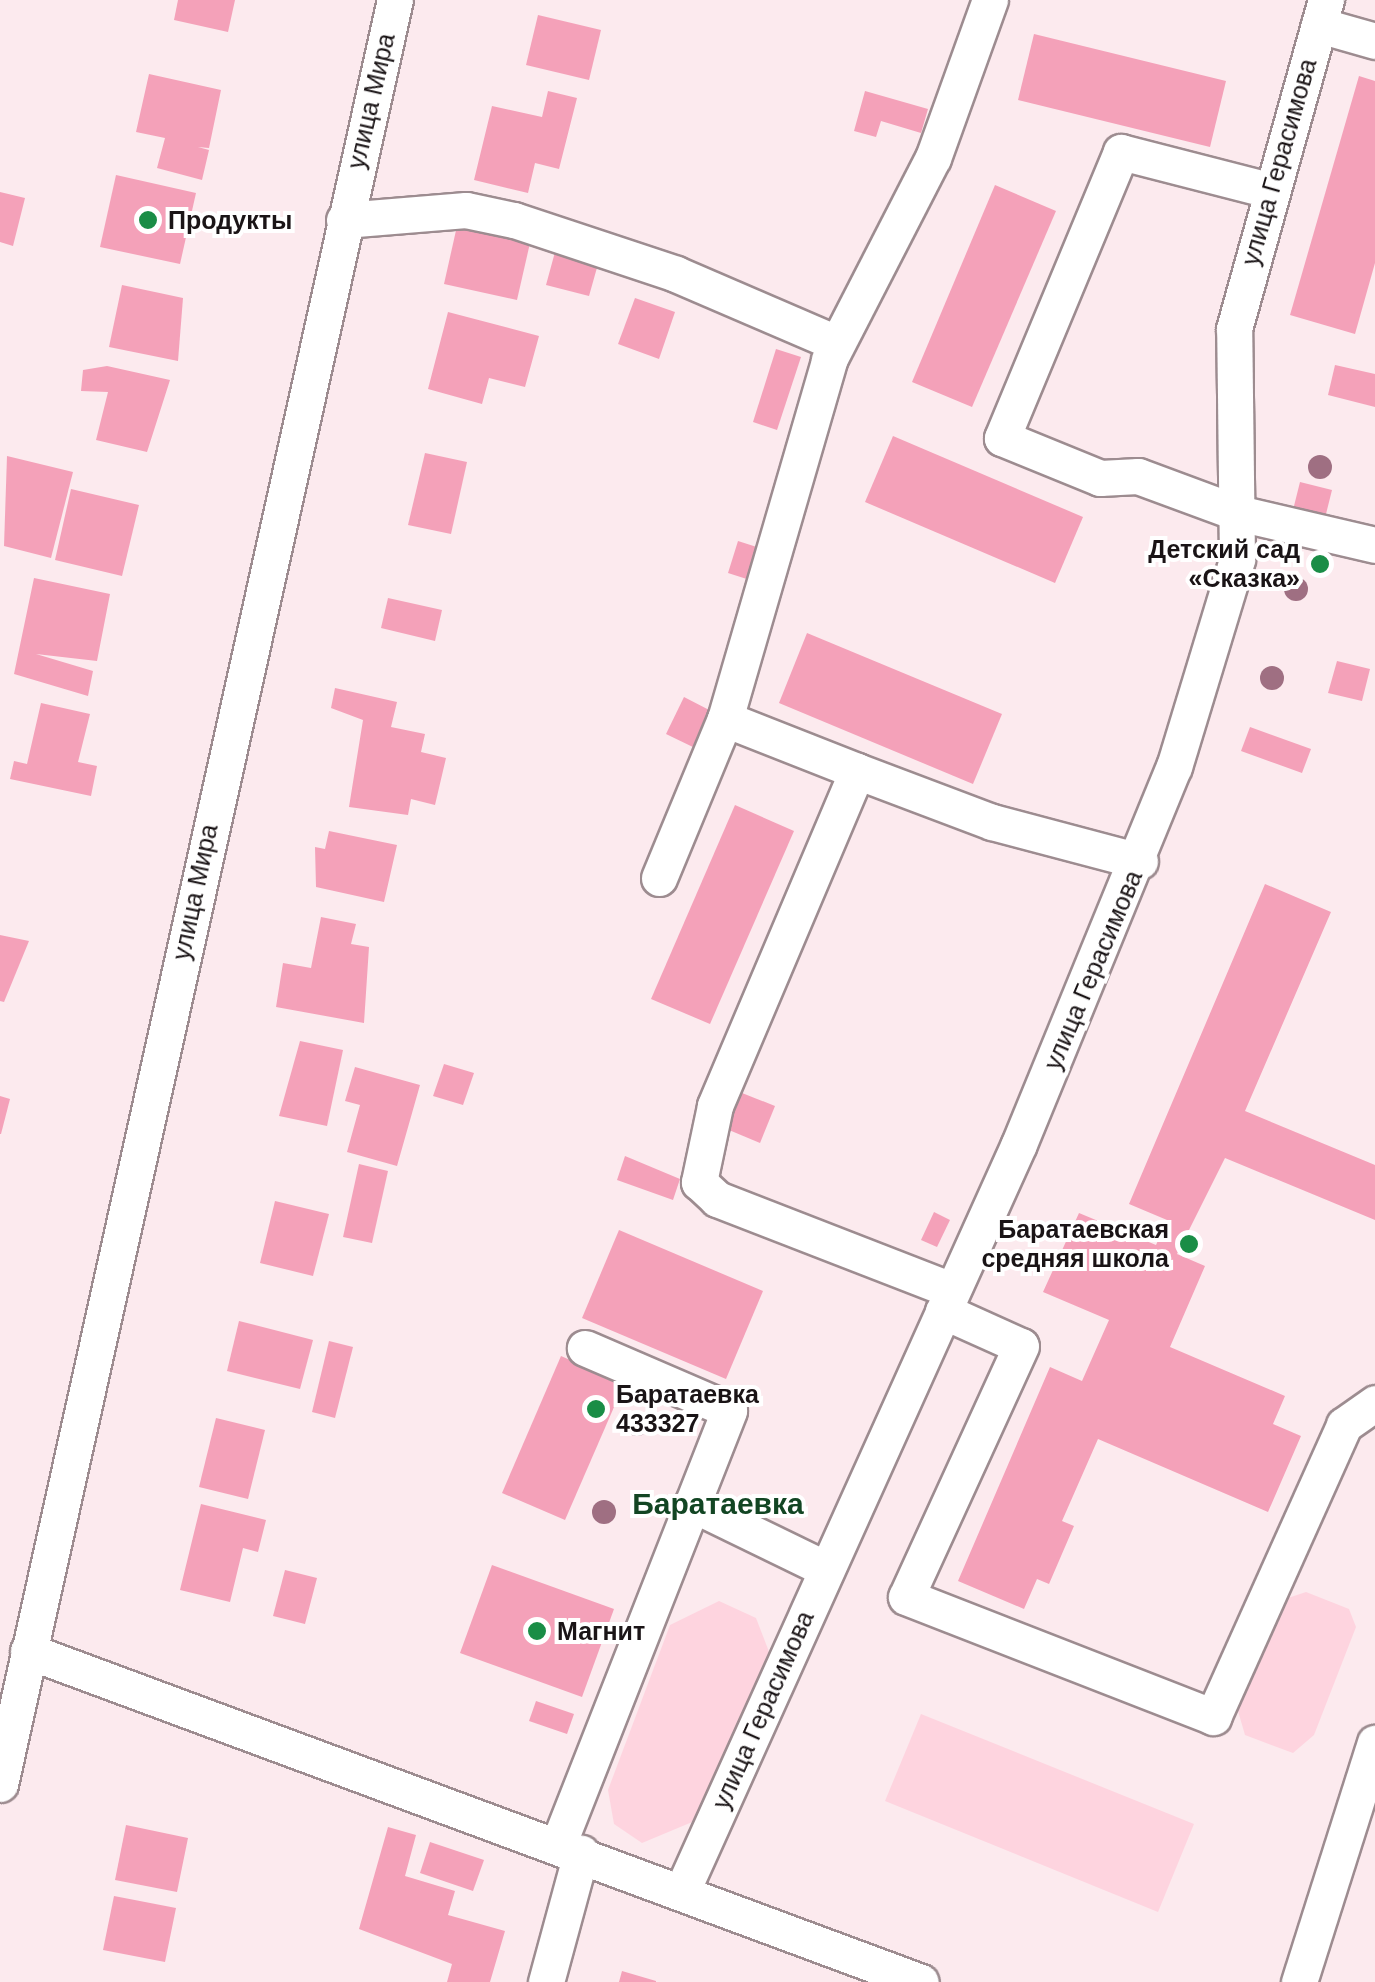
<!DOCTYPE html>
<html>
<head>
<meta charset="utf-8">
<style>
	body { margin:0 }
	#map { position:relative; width:1375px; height:1982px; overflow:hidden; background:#fceaee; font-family:Arial,sans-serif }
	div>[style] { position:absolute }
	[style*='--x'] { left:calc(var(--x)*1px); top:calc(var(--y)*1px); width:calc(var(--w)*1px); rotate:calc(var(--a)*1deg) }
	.green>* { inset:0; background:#fed4df }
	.building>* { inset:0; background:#f4a1b9 }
	.roads { filter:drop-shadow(2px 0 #9d8c90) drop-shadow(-2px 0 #9d8c90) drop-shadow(0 2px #9d8c90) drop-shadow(0 -2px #9d8c90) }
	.minor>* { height:35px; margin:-17.5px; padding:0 17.5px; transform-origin:17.5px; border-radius:17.5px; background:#fff }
	.trees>* { width:24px; height:24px; margin:-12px; border-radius:50%; background:#9f6f82 }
	.dots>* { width:28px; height:28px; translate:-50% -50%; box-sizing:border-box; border:5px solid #fff; border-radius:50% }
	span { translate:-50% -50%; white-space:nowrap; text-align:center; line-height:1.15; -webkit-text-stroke:8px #fff; paint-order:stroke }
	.street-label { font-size:25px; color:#1a1416 }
	.poi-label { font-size:25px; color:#1a1416; font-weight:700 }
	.left { translate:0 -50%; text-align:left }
	.right { translate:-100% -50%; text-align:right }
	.quarter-label { font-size:30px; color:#124523; font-weight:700 }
</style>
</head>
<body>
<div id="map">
	<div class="green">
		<i style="clip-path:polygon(1306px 1592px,1349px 1609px,1356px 1627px,1314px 1735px,1293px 1753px,1245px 1735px,1238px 1711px,1285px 1599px)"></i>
		<i style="clip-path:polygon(719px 1601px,756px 1618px,771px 1657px,697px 1820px,642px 1843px,614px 1824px,608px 1790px,670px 1625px)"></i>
		<i style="clip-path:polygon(921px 1714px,1194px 1824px,1158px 1912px,885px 1801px)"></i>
	</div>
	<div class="building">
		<i style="clip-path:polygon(178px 0,235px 0,228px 32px,174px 20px)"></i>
		<i style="clip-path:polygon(538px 15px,601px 30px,589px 80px,526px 65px)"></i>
		<i style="clip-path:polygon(1034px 34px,1226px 81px,1210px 147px,1018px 100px)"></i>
		<i style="clip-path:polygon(149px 74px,221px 90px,209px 148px,198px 147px,209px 150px,202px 180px,157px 168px,165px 138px,136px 132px)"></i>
		<i style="clip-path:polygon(1359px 76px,1375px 81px,1375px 263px,1355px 334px,1290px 315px)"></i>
		<i style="clip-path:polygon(548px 91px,577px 98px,559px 169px,535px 163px,528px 193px,474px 180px,492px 106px,542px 117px)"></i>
		<i style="clip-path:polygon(865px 91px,928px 109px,921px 133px,881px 121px,876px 137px,854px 131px)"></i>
		<i style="clip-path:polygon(116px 175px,196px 193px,180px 264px,100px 247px)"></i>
		<i style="clip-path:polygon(995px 185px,1056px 211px,972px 407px,912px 382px)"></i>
		<i style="clip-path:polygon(0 192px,25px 198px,13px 246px,0 242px)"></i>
		<i style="clip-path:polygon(457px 226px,530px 243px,517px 300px,444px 284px)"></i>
		<i style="clip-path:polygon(555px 252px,598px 264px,589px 296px,546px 285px)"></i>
		<i style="clip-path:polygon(122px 285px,183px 298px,178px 361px,109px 347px)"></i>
		<i style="clip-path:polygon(635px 298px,675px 312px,659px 359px,618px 344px)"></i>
		<i style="clip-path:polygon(448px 312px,539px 336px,525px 387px,489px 378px,482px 404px,428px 389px)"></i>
		<i style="clip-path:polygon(776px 349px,801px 357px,777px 430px,753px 422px)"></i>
		<i style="clip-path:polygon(1335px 365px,1375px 374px,1375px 407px,1328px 395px)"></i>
		<i style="clip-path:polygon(107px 366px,170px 380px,147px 452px,96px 440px,108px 392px,81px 391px,83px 370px)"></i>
		<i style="clip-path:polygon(893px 436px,1083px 517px,1055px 583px,865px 502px)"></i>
		<i style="clip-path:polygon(425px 453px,467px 462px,451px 534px,408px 525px)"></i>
		<i style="clip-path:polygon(7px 456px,73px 472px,51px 558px,4px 546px)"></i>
		<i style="clip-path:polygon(1300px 482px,1332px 490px,1324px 522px,1292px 514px)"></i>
		<i style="clip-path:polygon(71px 489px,139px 505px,122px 576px,55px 560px)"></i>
		<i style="clip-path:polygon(738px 541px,763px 549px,753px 581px,728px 573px)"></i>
		<i style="clip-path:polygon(34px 578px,110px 594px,97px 661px,36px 654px,93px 671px,88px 696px,14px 674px)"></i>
		<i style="clip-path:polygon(388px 598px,442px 610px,435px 641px,381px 628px)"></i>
		<i style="clip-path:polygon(807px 633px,1002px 714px,973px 784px,779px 703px)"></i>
		<i style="clip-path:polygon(1337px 661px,1370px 669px,1362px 701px,1328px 693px)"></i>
		<i style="clip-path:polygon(335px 688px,397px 702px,391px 727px,425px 734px,421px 752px,446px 758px,435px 805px,411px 799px,408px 815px,349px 807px,363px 720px,331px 708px)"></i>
		<i style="clip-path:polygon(684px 697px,715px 713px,697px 749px,666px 734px)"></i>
		<i style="clip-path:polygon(41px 703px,90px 714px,78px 762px,97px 766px,91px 796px,10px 779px,14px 761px,27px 764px)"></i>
		<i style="clip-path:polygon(1250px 727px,1311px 749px,1302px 773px,1241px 751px)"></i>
		<i style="clip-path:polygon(735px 805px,794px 831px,710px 1024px,651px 999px)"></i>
		<i style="clip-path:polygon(329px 831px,397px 845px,384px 902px,316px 887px,315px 847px,325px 849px)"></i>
		<i style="clip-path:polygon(1265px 884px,1331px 912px,1245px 1111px,1375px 1165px,1375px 1220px,1225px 1158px,1177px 1254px,1205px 1266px,1170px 1347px,1285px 1396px,1273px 1424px,1301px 1436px,1268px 1512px,1098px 1439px,1062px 1521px,1074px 1526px,1049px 1584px,1037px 1579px,1024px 1609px,958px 1581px,1050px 1367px,1082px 1381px,1109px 1320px,1043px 1292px,1079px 1213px,1156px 1245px,1167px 1220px,1129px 1204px)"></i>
		<i style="clip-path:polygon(321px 917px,356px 924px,351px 944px,369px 947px,364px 1023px,276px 1007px,283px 963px,311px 968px)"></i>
		<i style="clip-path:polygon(0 935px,29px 941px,4px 1002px,0 1001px)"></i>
		<i style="clip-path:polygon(300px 1041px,343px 1050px,327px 1126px,279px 1116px)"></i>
		<i style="clip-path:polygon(444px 1064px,474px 1073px,463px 1105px,433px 1096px)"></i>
		<i style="clip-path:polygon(355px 1067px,420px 1085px,397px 1166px,347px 1152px,360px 1105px,345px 1101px)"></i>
		<i style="clip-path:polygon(732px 1089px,775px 1106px,760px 1143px,717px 1125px)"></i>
		<i style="clip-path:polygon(0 1096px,10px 1099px,1px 1134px,0 1134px)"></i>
		<i style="clip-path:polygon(625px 1156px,680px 1179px,673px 1200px,617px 1180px)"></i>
		<i style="clip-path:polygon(359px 1164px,388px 1171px,372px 1243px,343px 1237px)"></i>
		<i style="clip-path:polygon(275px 1201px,329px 1214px,313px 1276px,260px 1263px)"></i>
		<i style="clip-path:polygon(934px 1212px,950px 1220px,937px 1247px,921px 1240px)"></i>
		<i style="clip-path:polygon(619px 1230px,763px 1291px,726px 1379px,582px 1318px)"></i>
		<i style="clip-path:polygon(239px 1321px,313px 1340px,300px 1389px,227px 1371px)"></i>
		<i style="clip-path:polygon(329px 1341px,353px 1347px,335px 1418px,312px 1412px)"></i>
		<i style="clip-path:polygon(561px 1356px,624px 1384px,565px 1520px,502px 1493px)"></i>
		<i style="clip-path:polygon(216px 1418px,265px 1430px,248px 1499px,199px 1487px)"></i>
		<i style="clip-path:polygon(201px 1504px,266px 1520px,258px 1552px,243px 1548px,230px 1602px,180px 1590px)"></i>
		<i style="clip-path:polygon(492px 1565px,614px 1609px,582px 1697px,460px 1653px)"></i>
		<i style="clip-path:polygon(285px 1570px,317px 1578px,305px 1624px,273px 1616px)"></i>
		<i style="clip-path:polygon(536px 1701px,574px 1714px,567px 1734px,529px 1721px)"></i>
		<i style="clip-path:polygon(126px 1825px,188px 1838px,177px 1892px,115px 1880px)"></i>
		<i style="clip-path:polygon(388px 1827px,416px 1835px,405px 1876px,455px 1891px,448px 1915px,505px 1931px,490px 1982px,447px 1982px,452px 1964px,359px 1929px)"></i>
		<i style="clip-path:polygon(430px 1842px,484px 1860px,473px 1891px,420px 1873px)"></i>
		<i style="clip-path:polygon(114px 1896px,176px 1908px,165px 1962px,103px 1950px)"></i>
		<i style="clip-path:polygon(622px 1971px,656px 1981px,656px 1982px,619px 1982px)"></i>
	</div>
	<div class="roads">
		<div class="minor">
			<i style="--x:1319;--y:25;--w:58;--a:15.9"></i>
			<i style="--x:1269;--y:190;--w:153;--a:-165.6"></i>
			<i style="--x:1121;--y:152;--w:310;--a:112.6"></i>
			<i style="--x:1002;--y:438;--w:106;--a:22.2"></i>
			<i style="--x:1100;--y:478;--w:38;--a:-3"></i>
			<i style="--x:1138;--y:476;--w:107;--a:20.3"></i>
			<i style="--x:1238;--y:513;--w:141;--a:13.1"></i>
			<i style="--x:344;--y:220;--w:122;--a:-4.7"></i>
			<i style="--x:466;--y:210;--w:49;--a:11.8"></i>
			<i style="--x:514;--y:220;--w:171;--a:18.4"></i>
			<i style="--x:676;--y:274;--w:174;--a:23.3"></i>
			<i style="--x:725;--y:719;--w:142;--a:21.5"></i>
			<i style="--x:857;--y:771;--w:364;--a:113"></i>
			<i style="--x:715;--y:1106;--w:78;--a:101.9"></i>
			<i style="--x:699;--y:1182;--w:25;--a:43"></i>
			<i style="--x:717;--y:1199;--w:252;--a:21.2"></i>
			<i style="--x:857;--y:771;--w:144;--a:20.7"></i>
			<i style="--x:992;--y:822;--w:153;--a:14.8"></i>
			<i style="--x:659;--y:878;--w:172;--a:-67.5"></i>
			<i style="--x:725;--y:719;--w:374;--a:-73.8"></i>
			<i style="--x:829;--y:360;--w:227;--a:-62.8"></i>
			<i style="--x:933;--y:158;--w:168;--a:-70.2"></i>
			<i style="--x:943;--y:1311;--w:85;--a:24.2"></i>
			<i style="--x:1021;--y:1346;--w:276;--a:114.6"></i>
			<i style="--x:906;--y:1597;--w:330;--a:21.3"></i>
			<i style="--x:1213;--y:1717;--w:320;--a:-65.8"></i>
			<i style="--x:1344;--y:1425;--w:38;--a:-35"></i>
			<i style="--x:692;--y:1504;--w:149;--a:25.9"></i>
			<i style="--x:28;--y:1651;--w:952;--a:20.34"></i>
			<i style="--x:0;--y:1784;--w:1827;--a:-77.52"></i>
			<i style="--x:558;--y:1845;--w:467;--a:-68.5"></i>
			<i style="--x:729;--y:1410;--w:157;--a:-156.7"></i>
			<i style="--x:682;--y:1891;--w:819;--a:-65.72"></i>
			<i style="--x:1019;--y:1144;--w:408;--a:-67.7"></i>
			<i style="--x:1174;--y:767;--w:217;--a:-73.1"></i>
			<i style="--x:1237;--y:559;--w:230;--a:-90.7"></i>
			<i style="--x:1234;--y:329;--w:342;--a:-74.4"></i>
			<i style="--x:546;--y:1982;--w:134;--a:-74.8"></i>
			<i style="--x:1299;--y:1982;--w:251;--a:-72.4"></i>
		</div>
	</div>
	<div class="trees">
		<i style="left:1320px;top:467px"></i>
		<i style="left:1296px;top:589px"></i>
		<i style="left:1272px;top:678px"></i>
		<i style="left:637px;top:1424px"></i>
		<i style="left:604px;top:1512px"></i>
	</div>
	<div class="dots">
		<i style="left:148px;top:220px;background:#1a8d46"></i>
		<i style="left:1320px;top:564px;background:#1a8d46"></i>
		<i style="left:1189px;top:1244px;background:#1a8d46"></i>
		<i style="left:596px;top:1409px;background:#1a8d46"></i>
		<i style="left:537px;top:1631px;background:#1a8d46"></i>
	</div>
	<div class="street-label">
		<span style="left:371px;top:101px;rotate:-77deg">улица Мира</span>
		<span style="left:1279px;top:162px;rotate:-74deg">улица Герасимова</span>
		<span style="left:195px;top:892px;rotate:-78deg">улица Мира</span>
		<span style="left:1093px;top:970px;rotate:-67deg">улица Герасимова</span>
		<span style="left:763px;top:1710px;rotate:-66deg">улица Герасимова</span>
	</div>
	<div class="poi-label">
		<span class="left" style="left:168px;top:220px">Продукты</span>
		<span class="right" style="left:1300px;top:564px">Детский сад<br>«Сказка»</span>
		<span class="right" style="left:1169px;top:1244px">Баратаевская<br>средняя школа</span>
		<span class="left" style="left:616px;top:1409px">Баратаевка<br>433327</span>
		<span class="left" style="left:557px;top:1631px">Магнит</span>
	</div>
	<div class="quarter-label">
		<span style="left:718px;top:1504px">Баратаевка</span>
	</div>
</div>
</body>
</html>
